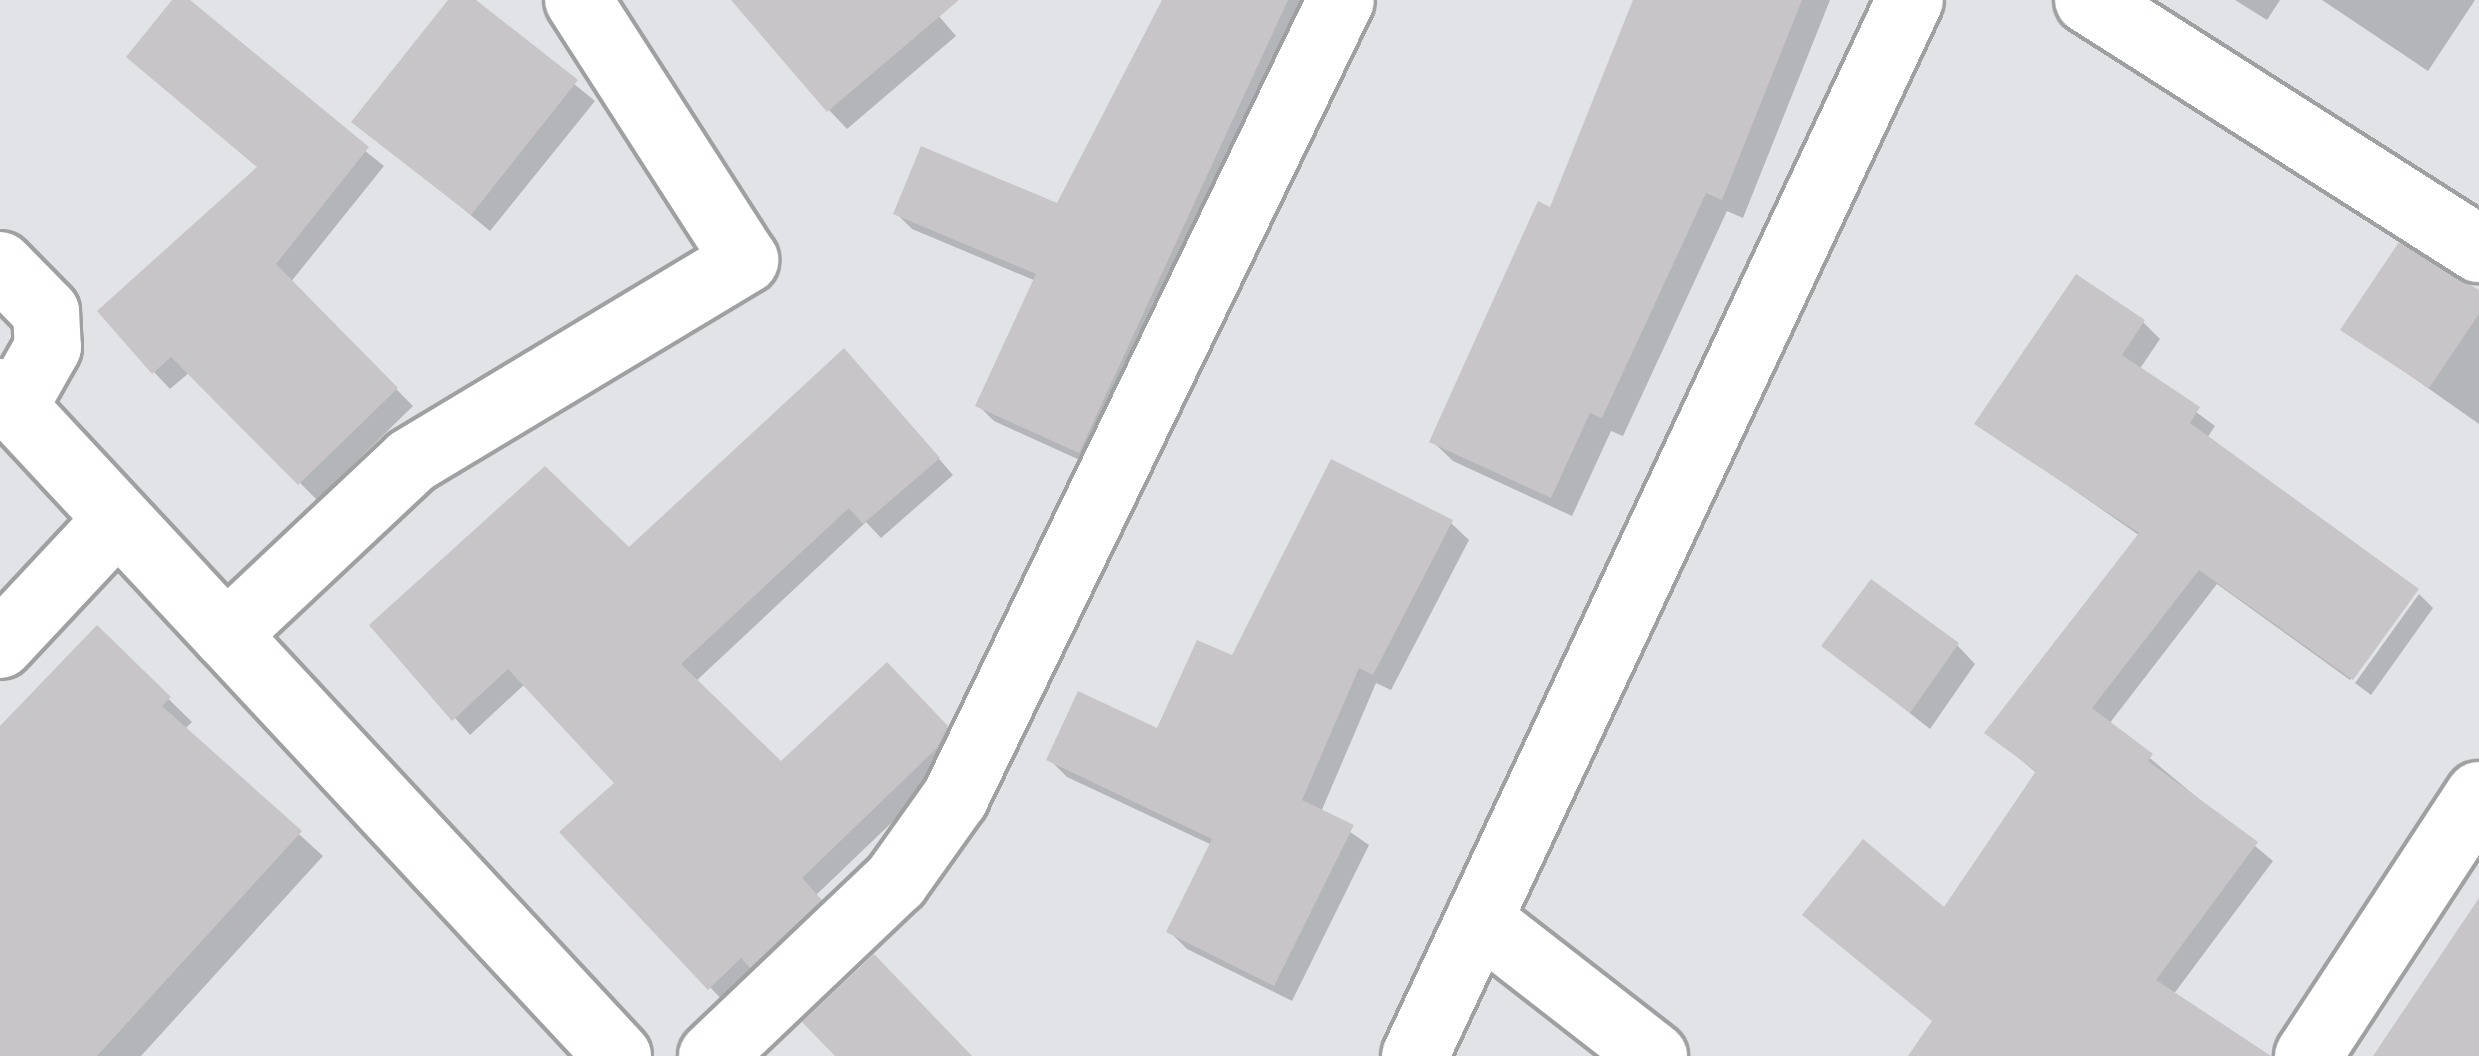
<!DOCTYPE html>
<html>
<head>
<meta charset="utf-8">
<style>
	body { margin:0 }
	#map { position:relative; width:2479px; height:1056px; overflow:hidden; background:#e2e3e6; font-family:Lora,serif }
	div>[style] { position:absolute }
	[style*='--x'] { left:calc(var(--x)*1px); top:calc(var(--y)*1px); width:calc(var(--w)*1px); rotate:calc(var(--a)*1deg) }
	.shadow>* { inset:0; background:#0003 }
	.building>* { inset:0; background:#c7c5c7 }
	.roads { filter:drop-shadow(3px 0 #9fa0a2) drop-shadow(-3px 0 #9fa0a2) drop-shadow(0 3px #9fa0a2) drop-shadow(0 -3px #9fa0a2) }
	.minor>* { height:66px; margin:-33px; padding:0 33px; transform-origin:33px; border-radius:33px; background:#fff }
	span { translate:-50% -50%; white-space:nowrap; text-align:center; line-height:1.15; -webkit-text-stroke:9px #e2e3e6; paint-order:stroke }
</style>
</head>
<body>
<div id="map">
	<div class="shadow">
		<i style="clip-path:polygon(176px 0,384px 166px,290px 283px,413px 406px,317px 500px,190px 372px,170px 389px,154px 372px,260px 168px)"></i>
		<i style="clip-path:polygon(452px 0,471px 0,595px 101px,490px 231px,371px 133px)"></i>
		<i style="clip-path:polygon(772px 0,925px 0,956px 36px,847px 129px,829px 110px)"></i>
		<i style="clip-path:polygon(1164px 0,1317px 0,1095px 467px,994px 421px,978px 405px,1036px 281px,912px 229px,896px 213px,1058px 207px)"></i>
		<i style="clip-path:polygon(1636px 0,1830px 0,1743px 218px,1727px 211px,1623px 436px,1611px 431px,1572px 516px,1453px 461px,1432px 441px,1552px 211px)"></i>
		<i style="clip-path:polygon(2235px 0,2280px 0,2267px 20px)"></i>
		<i style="clip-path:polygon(2322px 0,2475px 0,2428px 71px)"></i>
		<i style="clip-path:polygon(2479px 294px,2479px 424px,2344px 329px)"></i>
		<i style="clip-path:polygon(2143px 322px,2160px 339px,2139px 370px,2215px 426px,2207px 438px,2415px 590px,2350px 680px,2217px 584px,2109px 724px,2273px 861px,2173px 995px,2237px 1056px,1912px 1056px,1935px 1022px,1944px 912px,2038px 774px,1988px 733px,2140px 536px,1978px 423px)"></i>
		<i style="clip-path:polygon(860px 368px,953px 475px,881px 538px,866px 522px,695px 682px,780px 765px,887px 666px,963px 744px,953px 764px,815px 896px,836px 917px,726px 1004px,564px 832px,618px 783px,526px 683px,470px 735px,373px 625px,629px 551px)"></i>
		<i style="clip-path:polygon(1451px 523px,1469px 540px,1391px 690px,1376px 683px,1321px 812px,1369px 845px,1292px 1001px,1187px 949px,1170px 932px,1212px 845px,1067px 777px,1050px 760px,1159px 732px,1233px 659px)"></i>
		<i style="clip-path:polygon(2419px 594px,2433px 608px,2371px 695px,2355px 683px)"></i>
		<i style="clip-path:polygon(97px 629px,192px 722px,184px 730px,323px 856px,141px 1056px,0 1056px,0 730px)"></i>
		<i style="clip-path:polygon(1957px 645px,1975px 664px,1930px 729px,1825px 646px)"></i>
	</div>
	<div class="building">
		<i style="clip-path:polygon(172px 0,190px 0,369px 147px,276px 264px,398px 388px,298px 485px,171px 357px,152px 374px,97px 311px,257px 167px,126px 57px)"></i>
		<i style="clip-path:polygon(448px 0,476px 0,578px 80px,471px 215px,351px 122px)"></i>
		<i style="clip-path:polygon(731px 0,959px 0,827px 112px)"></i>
		<i style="clip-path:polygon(1162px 0,1288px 0,1079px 453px,975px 406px,1036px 274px,893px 214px,921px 146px,1057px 203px)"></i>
		<i style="clip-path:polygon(1633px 0,1802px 0,1722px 200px,1706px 193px,1602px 418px,1590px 413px,1551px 498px,1429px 442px,1538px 201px,1550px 207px)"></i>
		<i style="clip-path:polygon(2399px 242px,2479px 290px,2479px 314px,2429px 388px,2340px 330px)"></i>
		<i style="clip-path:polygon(2076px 274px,2145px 320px,2122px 355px,2200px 407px,2190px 423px,2419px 589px,2353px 680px,2199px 570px,2092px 708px,2153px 754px,2148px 761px,2258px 842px,2156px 980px,2271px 1056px,1908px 1056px,1932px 1021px,1802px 915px,1863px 839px,1944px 907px,2036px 771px,1984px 733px,2139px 533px,1974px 424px)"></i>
		<i style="clip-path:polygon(844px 348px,940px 458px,863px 524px,849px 508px,681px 664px,781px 761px,887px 662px,948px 726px,937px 748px,802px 878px,822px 900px,750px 968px,741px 958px,708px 990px,559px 832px,614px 783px,508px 669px,452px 721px,369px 625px,545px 466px,629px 547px)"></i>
		<i style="clip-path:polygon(1331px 459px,1453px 520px,1373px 675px,1359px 668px,1302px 800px,1354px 825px,1274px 986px,1166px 932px,1212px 839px,1046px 760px,1078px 691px,1157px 728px,1197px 640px,1232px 655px)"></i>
		<i style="clip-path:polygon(1871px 579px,1959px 643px,1910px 713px,1821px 646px)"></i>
		<i style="clip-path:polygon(97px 625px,171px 697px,162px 706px,302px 831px,97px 1056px,0 1056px,0 726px)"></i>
		<i style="clip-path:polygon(2479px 898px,2479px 1056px,2373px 1056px)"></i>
		<i style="clip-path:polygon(874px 954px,972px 1056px,835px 1056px,802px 1022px)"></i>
	</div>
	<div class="roads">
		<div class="minor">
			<i style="--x:2088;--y:0;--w:464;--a:32.5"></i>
			<i style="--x:0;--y:265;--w:66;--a:45.6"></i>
			<i style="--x:46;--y:312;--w:35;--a:87"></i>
			<i style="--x:48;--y:347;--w:69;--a:119.5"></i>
			<i style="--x:0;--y:392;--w:907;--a:47.05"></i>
			<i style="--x:226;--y:635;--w:254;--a:-43.2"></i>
			<i style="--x:411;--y:461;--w:390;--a:-31"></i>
			<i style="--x:745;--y:260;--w:309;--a:-122.7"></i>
			<i style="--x:0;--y:645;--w:171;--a:-46.9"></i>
			<i style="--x:1479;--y:920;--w:222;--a:37.9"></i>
			<i style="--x:712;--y:1056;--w:254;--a:-43.6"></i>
			<i style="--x:896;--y:881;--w:102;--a:-54.6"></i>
			<i style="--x:955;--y:798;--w:886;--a:-64.19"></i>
			<i style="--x:1415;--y:1056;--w:1166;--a:-64.89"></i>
			<i style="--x:2308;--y:1056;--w:312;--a:-56.8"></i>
		</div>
	</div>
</div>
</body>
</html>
